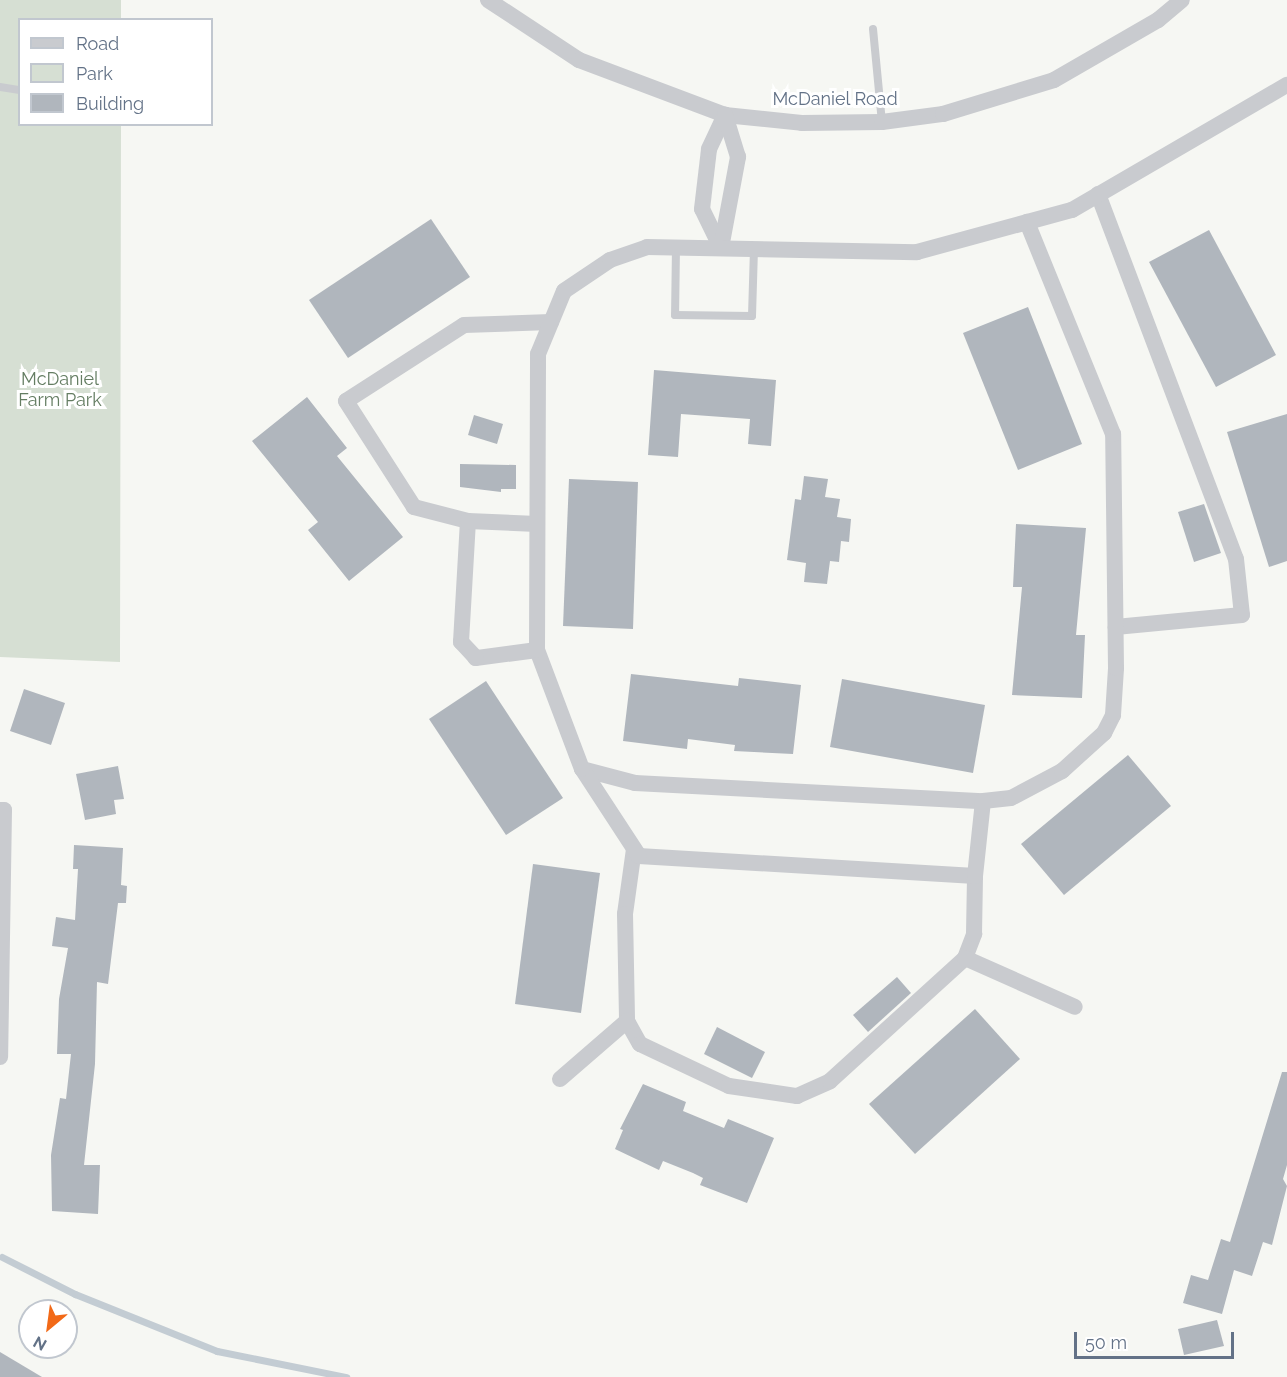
<!DOCTYPE html>
<html>
<head>
<meta charset="utf-8">
<style>
	body { margin:0 }
	#map { position:relative; width:1287px; height:1377px; overflow:hidden; background:#f6f7f3; font-family:Raleway,sans-serif }
	div>[style] { position:absolute }
	[style*='--x'] { left:calc(var(--x)*1px); top:calc(var(--y)*1px); width:calc(var(--w)*1px); rotate:calc(var(--a)*1deg) }
	.green>* { inset:0; background:#d6dfd3 }
	.stream>* { height:7px; margin:-3.5px; padding:0 3.5px; transform-origin:3.5px; border-radius:3.5px; background:#c3ccd3 }
	.building>* { inset:0; background:#b0b6bd }
	.service>* { height:8px; margin:-4px; padding:0 4px; transform-origin:4px; border-radius:4px; background:#c9cbcf }
	.minor>* { height:16px; margin:-8px; padding:0 8px; transform-origin:8px; border-radius:8px; background:#c9cbcf }
	span { translate:-50% -50%; white-space:nowrap; text-align:center; line-height:1.15; -webkit-text-stroke:6px #fff; paint-order:stroke }
	.street-label { font-size:18px; color:#637287 }
	.park-label { font-size:18px; color:#647d62 }
	.legend { position:absolute; left:18px; top:18px; width:195px; height:108px; box-sizing:border-box; background:#fff; border:2px solid #c1c7cf; margin:0; padding:8px 10px; list-style:none; font-size:18px; color:#637287 }
	.legend li { display:flex; align-items:center; gap:12px; height:30px }
	.legend b { width:30px; border:2px solid #c1c7cf }
	.north { position:absolute; left:18px; top:1299px; width:60px; height:60px; box-sizing:border-box; background:#fff; border:2px solid #c1c7cf; border-radius:50%; rotate:209deg; font-size:16px; font-weight:700; line-height:24px; text-align:center; color:#637287 }
	.north::after { content:''; display:block; margin:auto; width:21px; height:27px; background:#f26917; clip-path:polygon(50% 0,100% 100%,50% 72%,0 100%) }
	.scale { position:absolute; left:1074px; top:1332px; width:160px; height:27px; box-sizing:border-box; border:3px solid #637287; border-top:0; padding-left:8px; font-size:18px; line-height:21px; white-space:nowrap; color:#637287; -webkit-text-stroke:4px #fff; paint-order:stroke }
</style>
</head>
<body>
<div id="map">
	<div class="green">
		<i style="clip-path:polygon(0 0,121px 0,121px 19px,20px 20px,20px 124px,121px 125px,120px 662px,0 657px)"></i>
	</div>
	<div class="stream">
		<i style="--x:2;--y:1257;--w:82;--a:26.9"></i>
		<i style="--x:75;--y:1294;--w:153;--a:21.9"></i>
		<i style="--x:217;--y:1351;--w:132;--a:11.4"></i>
	</div>
	<div class="building">
		<i style="clip-path:polygon(431px 219px,470px 277px,348px 358px,309px 300px)"></i>
		<i style="clip-path:polygon(1209px 230px,1276px 355px,1216px 387px,1149px 262px)"></i>
		<i style="clip-path:polygon(1028px 307px,1082px 444px,1018px 470px,963px 333px)"></i>
		<i style="clip-path:polygon(654px 370px,776px 380px,771px 446px,748px 444px,750px 419px,681px 414px,678px 457px,648px 455px)"></i>
		<i style="clip-path:polygon(307px 397px,347px 448px,337px 456px,403px 537px,349px 581px,308px 530px,318px 522px,252px 441px)"></i>
		<i style="clip-path:polygon(1287px 414px,1287px 561px,1269px 567px,1227px 432px)"></i>
		<i style="clip-path:polygon(474px 415px,503px 424px,497px 444px,468px 435px)"></i>
		<i style="clip-path:polygon(460px 464px,516px 465px,516px 489px,501px 489px,501px 492px,460px 487px)"></i>
		<i style="clip-path:polygon(804px 476px,828px 479px,825px 497px,840px 499px,837px 517px,851px 519px,849px 542px,841px 541px,839px 562px,830px 561px,827px 584px,804px 582px,806px 563px,787px 560px,795px 499px,801px 500px)"></i>
		<i style="clip-path:polygon(569px 479px,638px 482px,633px 629px,563px 626px)"></i>
		<i style="clip-path:polygon(1204px 504px,1221px 553px,1194px 562px,1178px 512px)"></i>
		<i style="clip-path:polygon(1016px 524px,1086px 528px,1076px 635px,1085px 635px,1082px 698px,1012px 695px,1022px 587px,1013px 587px)"></i>
		<i style="clip-path:polygon(631px 674px,738px 686px,739px 678px,801px 685px,793px 754px,734px 751px,735px 745px,688px 739px,687px 749px,623px 741px)"></i>
		<i style="clip-path:polygon(842px 679px,985px 705px,973px 773px,830px 747px)"></i>
		<i style="clip-path:polygon(486px 681px,563px 798px,506px 835px,429px 719px)"></i>
		<i style="clip-path:polygon(24px 689px,65px 703px,51px 745px,10px 731px)"></i>
		<i style="clip-path:polygon(1128px 755px,1171px 806px,1064px 895px,1021px 844px)"></i>
		<i style="clip-path:polygon(118px 766px,124px 799px,114px 800px,116px 814px,85px 820px,76px 774px)"></i>
		<i style="clip-path:polygon(74px 845px,123px 848px,121px 885px,127px 886px,126px 903px,118px 903px,108px 984px,97px 982px,95px 1064px,84px 1165px,100px 1165px,98px 1214px,52px 1211px,51px 1155px,60px 1098px,66px 1099px,71px 1054px,57px 1054px,59px 999px,68px 948px,52px 946px,56px 917px,75px 920px,78px 869px,73px 869px)"></i>
		<i style="clip-path:polygon(533px 864px,600px 873px,581px 1013px,515px 1004px)"></i>
		<i style="clip-path:polygon(897px 977px,911px 993px,868px 1032px,853px 1015px)"></i>
		<i style="clip-path:polygon(975px 1009px,1020px 1059px,915px 1154px,869px 1104px)"></i>
		<i style="clip-path:polygon(717px 1027px,765px 1052px,752px 1078px,704px 1054px)"></i>
		<i style="clip-path:polygon(1282px 1072px,1287px 1072px,1287px 1165px,1283px 1179px,1287px 1186px,1272px 1245px,1263px 1242px,1252px 1276px,1234px 1270px,1222px 1314px,1183px 1303px,1191px 1275px,1208px 1280px,1221px 1239px,1230px 1242px)"></i>
		<i style="clip-path:polygon(643px 1084px,686px 1102px,683px 1111px,724px 1128px,728px 1119px,774px 1138px,747px 1203px,700px 1185px,703px 1178px,693px 1173px,663px 1161px,659px 1170px,615px 1149px,623px 1130px,620px 1129px)"></i>
		<i style="clip-path:polygon(1217px 1320px,1224px 1346px,1184px 1355px,1178px 1329px)"></i>
		<i style="clip-path:polygon(0 1352px,42px 1377px,0 1377px)"></i>
	</div>
	<div class="service">
		<i style="--x:873;--y:29;--w:93;--a:84.5"></i>
		<i style="--x:0;--y:87;--w:20;--a:9"></i>
		<i style="--x:676;--y:247;--w:68;--a:90.8"></i>
		<i style="--x:675;--y:315;--w:77;--a:0.7"></i>
		<i style="--x:752;--y:316;--w:67;--a:-88.3"></i>
	</div>
	<div class="minor">
		<i style="--x:488;--y:0;--w:109;--a:33.4"></i>
		<i style="--x:579;--y:60;--w:156;--a:20.6"></i>
		<i style="--x:725;--y:115;--w:77;--a:5.9"></i>
		<i style="--x:802;--y:123;--w:80;--a:-0.7"></i>
		<i style="--x:882;--y:122;--w:62;--a:-7.5"></i>
		<i style="--x:943;--y:114;--w:116;--a:-17"></i>
		<i style="--x:1054;--y:80;--w:120;--a:-30"></i>
		<i style="--x:1158;--y:20;--w:31;--a:-40"></i>
		<i style="--x:1098;--y:194;--w:390;--a:69.3"></i>
		<i style="--x:1236;--y:559;--w:56;--a:83.9"></i>
		<i style="--x:1242;--y:615;--w:127;--a:174.6"></i>
		<i style="--x:721;--y:248;--w:43;--a:-116"></i>
		<i style="--x:702;--y:209;--w:60;--a:-83.3"></i>
		<i style="--x:709;--y:149;--w:38;--a:-65"></i>
		<i style="--x:721;--y:248;--w:93;--a:-79.4"></i>
		<i style="--x:738;--y:157;--w:44;--a:-107.2"></i>
		<i style="--x:468;--y:521;--w:56;--a:-165.5"></i>
		<i style="--x:414;--y:507;--w:126;--a:-122.7"></i>
		<i style="--x:346;--y:401;--w:140;--a:-32.8"></i>
		<i style="--x:464;--y:325;--w:87;--a:-2"></i>
		<i style="--x:537;--y:650;--w:62;--a:172.5"></i>
		<i style="--x:476;--y:658;--w:22;--a:-133"></i>
		<i style="--x:461;--y:642;--w:121;--a:-86.7"></i>
		<i style="--x:468;--y:521;--w:69;--a:2.5"></i>
		<i style="--x:582;--y:769;--w:55;--a:14.8"></i>
		<i style="--x:635;--y:783;--w:348;--a:3"></i>
		<i style="--x:983;--y:801;--w:28;--a:-6"></i>
		<i style="--x:1011;--y:798;--w:58;--a:-27.9"></i>
		<i style="--x:1062;--y:771;--w:57;--a:-42.1"></i>
		<i style="--x:1104;--y:733;--w:20;--a:-63"></i>
		<i style="--x:1113;--y:715;--w:47;--a:-86.3"></i>
		<i style="--x:1116;--y:668;--w:234;--a:-90.7"></i>
		<i style="--x:1113;--y:434;--w:229;--a:-112.1"></i>
		<i style="--x:0;--y:810;--w:4;--a:0"></i>
		<i style="--x:4;--y:810;--w:247;--a:90.9"></i>
		<i style="--x:634;--y:849;--w:66;--a:97.9"></i>
		<i style="--x:625;--y:914;--w:107;--a:88.9"></i>
		<i style="--x:627;--y:1021;--w:26;--a:61"></i>
		<i style="--x:640;--y:1044;--w:98;--a:25.3"></i>
		<i style="--x:729;--y:1086;--w:69;--a:8.4"></i>
		<i style="--x:797;--y:1096;--w:36;--a:-24"></i>
		<i style="--x:830;--y:1081;--w:183;--a:-42.3"></i>
		<i style="--x:965;--y:958;--w:26;--a:-69"></i>
		<i style="--x:974;--y:934;--w:58;--a:-89"></i>
		<i style="--x:975;--y:876;--w:337;--a:-176.6"></i>
		<i style="--x:639;--y:856;--w:104;--a:-123.2"></i>
		<i style="--x:582;--y:769;--w:127;--a:-110.7"></i>
		<i style="--x:537;--y:650;--w:296;--a:-89.8"></i>
		<i style="--x:538;--y:354;--w:68;--a:-67.6"></i>
		<i style="--x:564;--y:291;--w:55;--a:-34"></i>
		<i style="--x:610;--y:260;--w:39;--a:-19"></i>
		<i style="--x:647;--y:247;--w:270;--a:1.1"></i>
		<i style="--x:917;--y:252;--w:161;--a:-15.2"></i>
		<i style="--x:1072;--y:210;--w:249;--a:-30.2"></i>
		<i style="--x:975;--y:876;--w:75;--a:-83.9"></i>
		<i style="--x:965;--y:958;--w:120;--a:24"></i>
		<i style="--x:560;--y:1079;--w:89;--a:-40.9"></i>
	</div>
	<div class="street-label">
		<span style="left:835px;top:99px">McDaniel Road</span>
	</div>
	<div class="park-label">
		<span style="left:60px;top:390px">McDaniel<br>Farm Park</span>
	</div>
	<ul class="legend">
	<li><b style="height:8px;background:#c9cbcf"></b>Road</li>
	<li><b style="height:16px;background:#d6dfd3"></b>Park</li>
	<li><b style="height:16px;background:#b0b6bd"></b>Building</li>
	</ul>
	<div class="north">N</div>
	<div class="scale">50 m</div>
</div>
</body>
</html>
